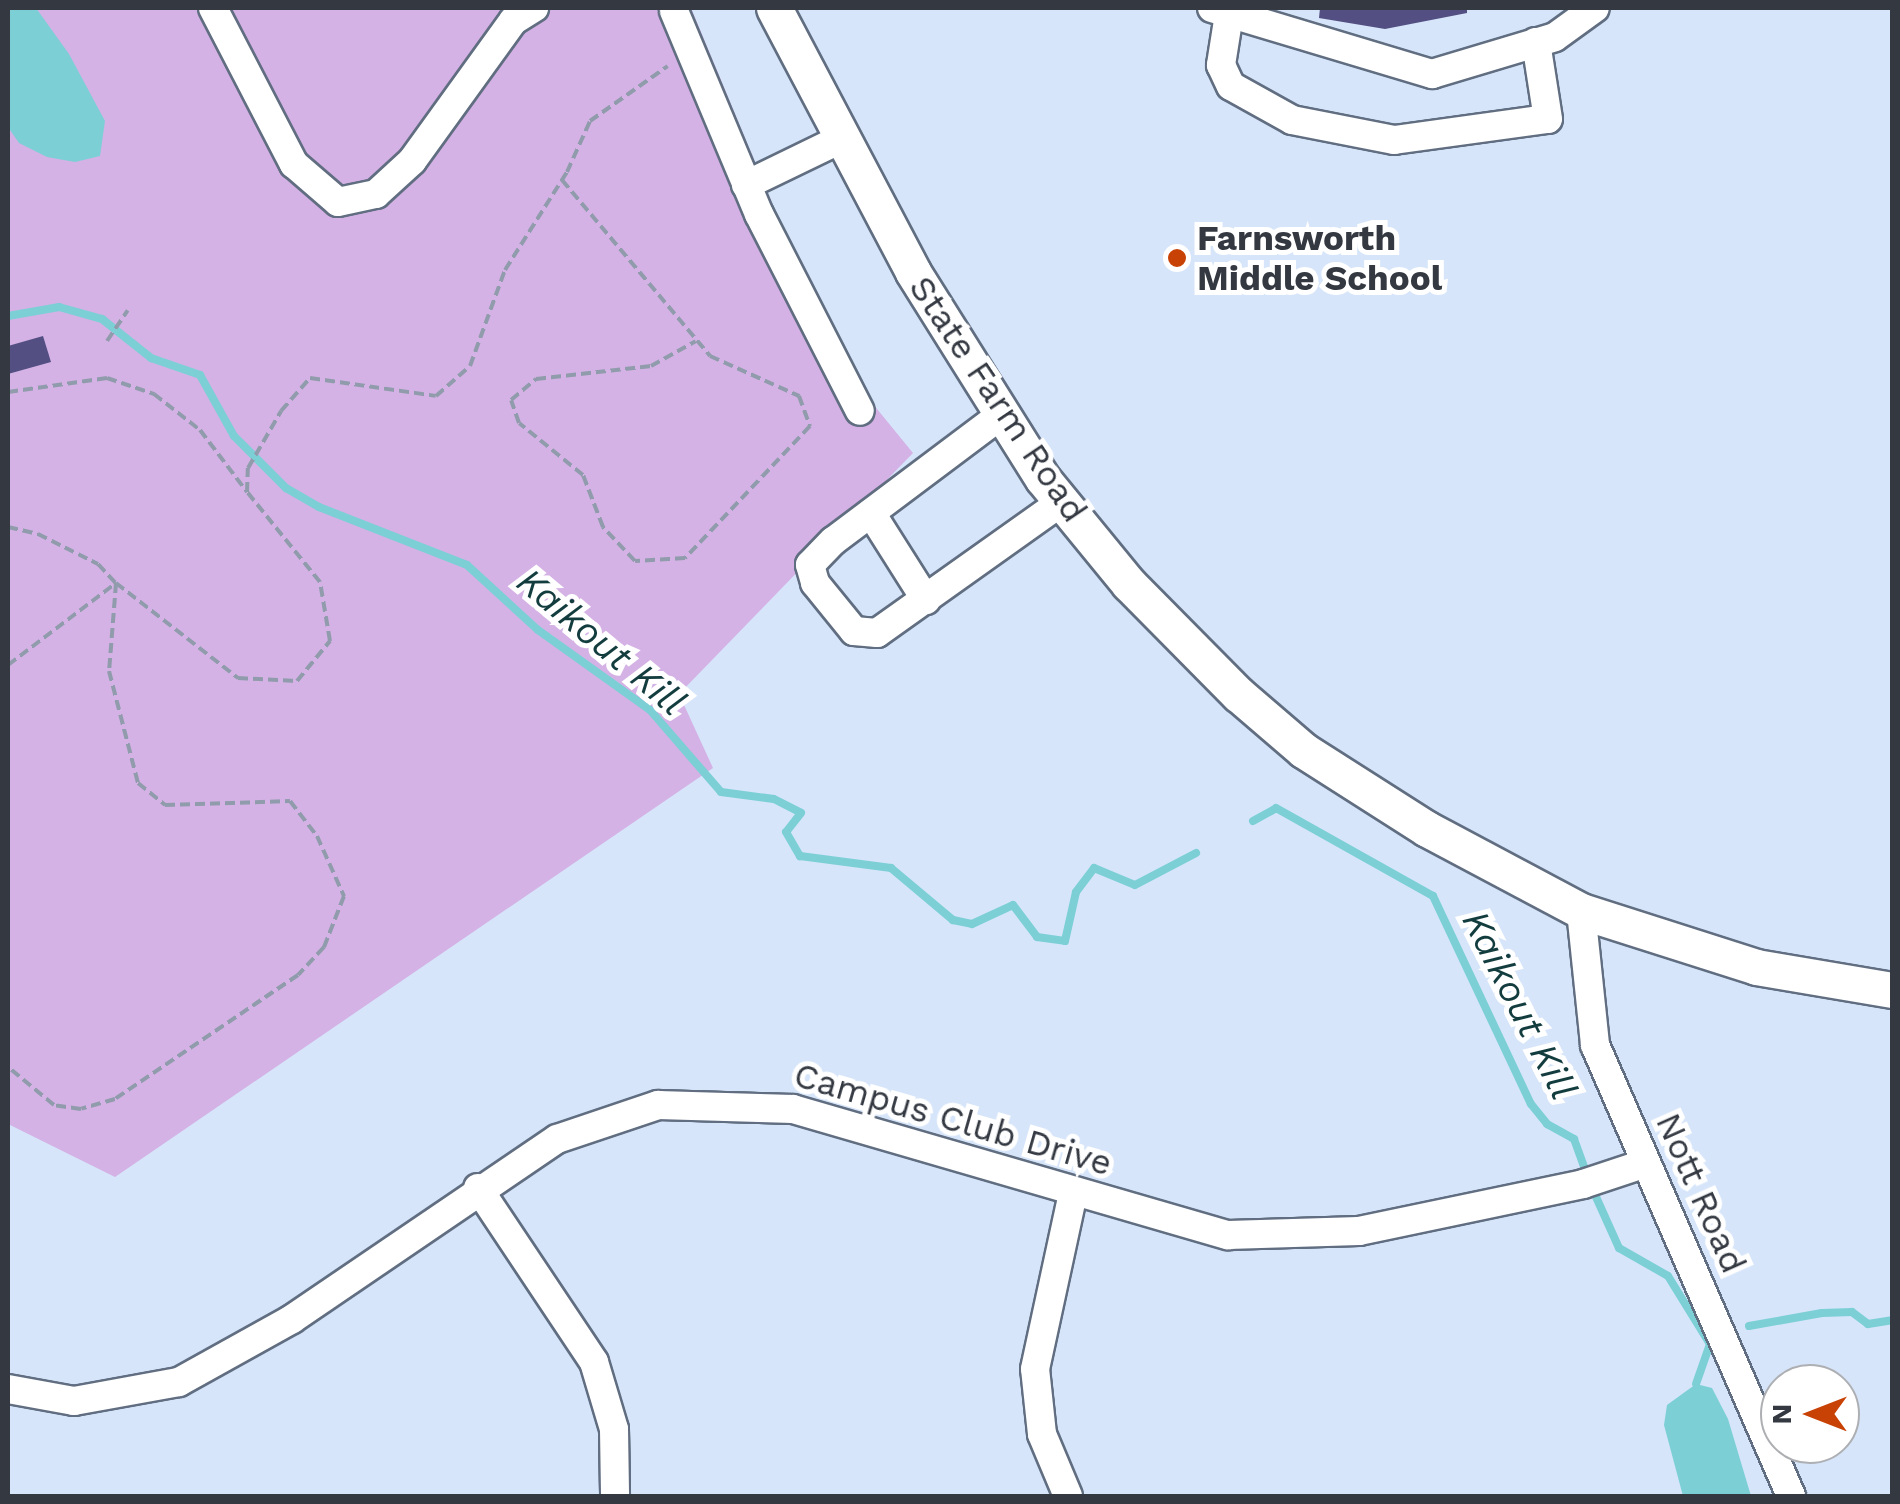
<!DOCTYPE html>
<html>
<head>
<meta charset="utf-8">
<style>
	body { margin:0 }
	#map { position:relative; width:1900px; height:1504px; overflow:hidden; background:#d6e5fa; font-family:"Work Sans",sans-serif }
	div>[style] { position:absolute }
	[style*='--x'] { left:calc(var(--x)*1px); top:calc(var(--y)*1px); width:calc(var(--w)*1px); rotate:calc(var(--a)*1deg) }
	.green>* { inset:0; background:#d4b2e5 }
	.water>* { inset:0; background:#7bcfd5 }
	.stream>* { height:8px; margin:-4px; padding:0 4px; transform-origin:4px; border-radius:4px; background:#7bcfd5 }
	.building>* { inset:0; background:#534f82 }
	.path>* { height:4px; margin-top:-2px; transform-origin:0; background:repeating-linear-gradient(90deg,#909bab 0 10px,transparent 0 15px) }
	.roads { filter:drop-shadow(2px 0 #616e81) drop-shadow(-2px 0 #616e81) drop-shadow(0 2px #616e81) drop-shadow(0 -2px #616e81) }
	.minor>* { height:28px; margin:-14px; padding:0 14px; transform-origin:14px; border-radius:14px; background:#fff }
	.major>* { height:35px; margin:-17.5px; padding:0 17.5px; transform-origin:17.5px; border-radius:17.5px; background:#fff }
	.dots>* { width:28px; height:28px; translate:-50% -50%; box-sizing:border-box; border:5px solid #fff; border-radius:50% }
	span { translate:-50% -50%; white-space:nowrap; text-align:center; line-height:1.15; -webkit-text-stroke:10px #fff; paint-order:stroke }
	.poi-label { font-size:35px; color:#333841; font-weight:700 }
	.left { translate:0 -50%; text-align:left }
	.street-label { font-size:35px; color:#333841 }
	.water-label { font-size:38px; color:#133c3e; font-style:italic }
	.frame { position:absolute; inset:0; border:10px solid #333841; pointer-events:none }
	.north { position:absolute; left:1760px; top:1364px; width:100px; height:100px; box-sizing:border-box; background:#fff; border:2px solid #adafb3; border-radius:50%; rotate:270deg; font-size:28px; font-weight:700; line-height:40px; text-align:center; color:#333841 }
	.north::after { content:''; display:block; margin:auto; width:35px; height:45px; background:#c94205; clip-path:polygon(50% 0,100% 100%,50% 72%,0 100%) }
</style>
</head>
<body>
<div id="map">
	<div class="green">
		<i style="clip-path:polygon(8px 8px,691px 8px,837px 360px,913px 453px,679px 694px,713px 768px,115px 1177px,8px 1124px)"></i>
	</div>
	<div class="water">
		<i style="clip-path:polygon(8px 8px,36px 8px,69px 54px,105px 121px,100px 156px,75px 162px,47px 157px,19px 143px,8px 127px)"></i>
		<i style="clip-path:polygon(1696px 1384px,1712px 1388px,1728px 1419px,1751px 1496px,1683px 1496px,1664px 1425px,1667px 1405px)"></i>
	</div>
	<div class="stream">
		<i style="--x:8;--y:316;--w:52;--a:-10"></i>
		<i style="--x:59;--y:307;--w:45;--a:15.6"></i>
		<i style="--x:102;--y:319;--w:63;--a:38.5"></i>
		<i style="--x:151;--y:358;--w:52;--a:19.1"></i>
		<i style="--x:200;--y:375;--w:70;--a:60.9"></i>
		<i style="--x:234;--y:436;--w:74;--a:45"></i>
		<i style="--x:286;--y:488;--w:38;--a:30"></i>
		<i style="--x:319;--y:507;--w:159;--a:21.4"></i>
		<i style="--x:467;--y:565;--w:96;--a:42.5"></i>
		<i style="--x:538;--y:630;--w:138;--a:35.5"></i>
		<i style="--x:650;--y:710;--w:108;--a:49.1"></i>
		<i style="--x:721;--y:792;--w:53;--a:7.5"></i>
		<i style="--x:774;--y:799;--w:30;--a:27"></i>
		<i style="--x:801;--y:813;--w:24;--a:128"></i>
		<i style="--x:786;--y:832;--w:28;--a:60"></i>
		<i style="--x:800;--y:856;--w:92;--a:7.5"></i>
		<i style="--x:891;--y:868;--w:81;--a:40"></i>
		<i style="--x:953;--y:920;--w:19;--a:12"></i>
		<i style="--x:972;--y:924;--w:45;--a:-24.9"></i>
		<i style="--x:1013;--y:905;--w:40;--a:53"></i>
		<i style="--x:1037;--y:937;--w:28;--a:8"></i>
		<i style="--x:1065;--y:941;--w:50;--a:-77.3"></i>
		<i style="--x:1076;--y:892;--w:30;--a:-53"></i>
		<i style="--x:1094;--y:868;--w:44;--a:22.5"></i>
		<i style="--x:1135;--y:885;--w:69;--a:-27.7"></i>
		<i style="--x:1253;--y:821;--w:26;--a:-29"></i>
		<i style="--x:1276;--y:808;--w:180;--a:29.3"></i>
		<i style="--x:1433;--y:896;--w:230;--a:64.8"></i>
		<i style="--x:1531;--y:1104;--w:26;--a:51"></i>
		<i style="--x:1547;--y:1124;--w:31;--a:29"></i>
		<i style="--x:1574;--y:1139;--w:37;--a:70"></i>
		<i style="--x:1592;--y:1188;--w:66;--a:65.8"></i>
		<i style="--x:1619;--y:1248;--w:56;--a:29.7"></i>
		<i style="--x:1668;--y:1276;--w:80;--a:58.3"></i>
		<i style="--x:1710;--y:1344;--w:42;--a:109.3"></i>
		<i style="--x:1749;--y:1326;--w:74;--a:-10.1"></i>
		<i style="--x:1822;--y:1313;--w:30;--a:-2"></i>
		<i style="--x:1852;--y:1312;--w:20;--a:37"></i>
		<i style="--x:1868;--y:1324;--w:24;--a:-9"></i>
	</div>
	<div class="building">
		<i style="clip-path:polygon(1320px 8px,1467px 8px,1467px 13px,1385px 29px,1319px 18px)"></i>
		<i style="clip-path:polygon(43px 336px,51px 362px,8px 374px,8px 346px)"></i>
	</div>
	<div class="path">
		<i style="--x:562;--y:180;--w:230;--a:49.9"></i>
		<i style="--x:710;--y:356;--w:98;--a:24.2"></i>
		<i style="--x:799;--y:396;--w:32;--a:70"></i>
		<i style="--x:810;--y:426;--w:182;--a:133.4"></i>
		<i style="--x:685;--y:558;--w:50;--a:176.6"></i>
		<i style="--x:635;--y:561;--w:47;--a:-133.3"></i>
		<i style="--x:603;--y:527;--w:56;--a:-111"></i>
		<i style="--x:583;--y:475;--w:82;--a:-140.9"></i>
		<i style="--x:519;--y:423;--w:24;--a:-109"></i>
		<i style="--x:511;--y:400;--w:33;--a:-40"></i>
		<i style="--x:536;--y:379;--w:116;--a:-6.4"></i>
		<i style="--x:651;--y:366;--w:51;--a:-29.1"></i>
		<i style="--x:107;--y:341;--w:37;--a:-56"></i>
		<i style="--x:8;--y:392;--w:100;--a:-8"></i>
		<i style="--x:107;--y:378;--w:50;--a:18.8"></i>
		<i style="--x:154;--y:394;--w:58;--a:38"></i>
		<i style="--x:200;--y:430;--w:78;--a:52.8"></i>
		<i style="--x:8;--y:527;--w:31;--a:13"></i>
		<i style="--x:38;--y:534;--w:67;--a:26.6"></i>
		<i style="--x:98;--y:564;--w:26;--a:47"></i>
		<i style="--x:116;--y:583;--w:88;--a:94.5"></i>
		<i style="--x:109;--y:671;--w:116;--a:75.5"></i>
		<i style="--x:138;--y:783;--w:35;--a:39"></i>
		<i style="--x:165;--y:805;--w:125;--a:-1.8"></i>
		<i style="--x:290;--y:801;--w:44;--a:52.4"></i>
		<i style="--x:317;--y:836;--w:66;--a:65.8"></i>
		<i style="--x:344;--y:896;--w:55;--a:111.4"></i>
		<i style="--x:324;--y:947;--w:38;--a:133"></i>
		<i style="--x:298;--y:975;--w:221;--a:145.9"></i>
		<i style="--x:115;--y:1099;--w:35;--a:164"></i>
		<i style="--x:81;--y:1109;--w:27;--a:-172"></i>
		<i style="--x:54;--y:1105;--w:60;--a:-140.4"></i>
		<i style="--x:8;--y:665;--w:136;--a:-37.2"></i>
		<i style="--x:116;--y:583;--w:155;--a:37.9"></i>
		<i style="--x:238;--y:678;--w:59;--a:2.9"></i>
		<i style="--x:297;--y:681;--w:52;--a:-50.5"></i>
		<i style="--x:330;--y:641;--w:60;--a:-99.6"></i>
		<i style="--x:320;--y:582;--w:116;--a:-129"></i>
		<i style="--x:247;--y:492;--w:24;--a:-88"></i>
		<i style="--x:248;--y:468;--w:66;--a:-59.9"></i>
		<i style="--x:281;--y:411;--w:44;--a:-48.7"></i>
		<i style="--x:310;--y:378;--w:127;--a:8.1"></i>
		<i style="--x:436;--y:396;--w:45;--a:-41.4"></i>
		<i style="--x:470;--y:366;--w:102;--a:-70"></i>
		<i style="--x:505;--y:270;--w:116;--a:-57.7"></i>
		<i style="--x:567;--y:172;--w:56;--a:-65.7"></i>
		<i style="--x:590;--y:121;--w:95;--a:-35.2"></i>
	</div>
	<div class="roads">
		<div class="minor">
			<i style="--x:213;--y:8;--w:176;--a:62.6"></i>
			<i style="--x:294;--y:164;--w:58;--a:40.8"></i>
			<i style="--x:338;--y:202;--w:39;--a:-12"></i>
			<i style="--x:376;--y:194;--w:49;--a:-42.5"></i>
			<i style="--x:412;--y:161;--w:173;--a:-54.2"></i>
			<i style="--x:513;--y:21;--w:25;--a:-32"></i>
			<i style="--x:1212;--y:8;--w:230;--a:16.7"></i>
			<i style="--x:1432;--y:74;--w:128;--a:-16.7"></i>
			<i style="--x:1555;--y:37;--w:49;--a:-35.9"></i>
			<i style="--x:1230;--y:8;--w:58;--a:99"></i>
			<i style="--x:1221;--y:65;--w:23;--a:65"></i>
			<i style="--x:1231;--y:86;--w:70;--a:29.1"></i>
			<i style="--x:1292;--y:120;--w:104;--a:11.1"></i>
			<i style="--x:1394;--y:140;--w:155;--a:-7.8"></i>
			<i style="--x:1548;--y:119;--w:78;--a:-98.9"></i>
			<i style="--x:674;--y:11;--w:220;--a:67.3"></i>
			<i style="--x:759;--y:214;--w:221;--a:62.9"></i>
			<i style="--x:746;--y:185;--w:108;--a:-25.9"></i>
			<i style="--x:1001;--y:415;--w:210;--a:143.1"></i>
			<i style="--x:833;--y:541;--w:33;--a:134"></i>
			<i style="--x:810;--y:565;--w:19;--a:74"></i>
			<i style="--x:815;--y:583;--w:62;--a:50.9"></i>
			<i style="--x:854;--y:631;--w:23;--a:5"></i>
			<i style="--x:877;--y:633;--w:226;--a:-35.4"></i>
			<i style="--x:871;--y:513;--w:103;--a:57.7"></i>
			<i style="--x:1581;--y:911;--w:135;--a:84"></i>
			<i style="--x:1595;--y:1045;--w:492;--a:66.5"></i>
			<i style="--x:478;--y:1188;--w:209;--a:56.3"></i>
			<i style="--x:594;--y:1362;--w:70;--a:73.4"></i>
			<i style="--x:614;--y:1429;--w:67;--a:89.1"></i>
			<i style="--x:8;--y:1389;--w:67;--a:10.3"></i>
			<i style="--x:74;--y:1401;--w:107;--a:-10.3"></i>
			<i style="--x:179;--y:1382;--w:129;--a:-29.1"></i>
			<i style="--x:292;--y:1319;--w:320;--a:-34.2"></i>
			<i style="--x:557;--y:1139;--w:107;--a:-18.6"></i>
			<i style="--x:658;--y:1105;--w:135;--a:1.7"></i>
			<i style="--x:793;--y:1109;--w:453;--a:16.2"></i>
			<i style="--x:1228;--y:1235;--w:131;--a:-1.7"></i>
			<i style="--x:1359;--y:1231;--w:229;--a:-11.8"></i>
			<i style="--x:1583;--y:1184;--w:66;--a:-18.4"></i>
			<i style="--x:1068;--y:1496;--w:67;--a:-112.8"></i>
			<i style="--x:1042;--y:1434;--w:65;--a:-96.1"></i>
			<i style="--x:1035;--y:1369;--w:180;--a:-77.8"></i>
		</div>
		<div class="major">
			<i style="--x:774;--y:8;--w:298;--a:62.2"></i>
			<i style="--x:913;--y:272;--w:244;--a:57.9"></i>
			<i style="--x:1043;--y:479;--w:136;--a:50.7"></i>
			<i style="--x:1129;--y:584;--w:155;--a:45.3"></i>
			<i style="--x:1238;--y:694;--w:86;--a:40.7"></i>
			<i style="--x:1303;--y:750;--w:147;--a:32.5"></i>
			<i style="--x:1427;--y:829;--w:174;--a:28"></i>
			<i style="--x:1581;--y:911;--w:184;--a:17.7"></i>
			<i style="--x:1756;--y:967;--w:138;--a:9.6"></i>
		</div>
	</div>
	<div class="dots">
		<i style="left:1177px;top:258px;background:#c94205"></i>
	</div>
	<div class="poi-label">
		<span class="left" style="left:1197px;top:258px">Farnsworth<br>Middle School</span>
	</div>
	<div class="street-label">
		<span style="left:998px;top:399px;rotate:56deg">State Farm Road</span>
		<span style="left:953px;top:1119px;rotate:16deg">Campus Club Drive</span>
		<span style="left:1701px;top:1193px;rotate:66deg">Nott Road</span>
	</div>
	<div class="water-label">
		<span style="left:601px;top:642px;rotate:40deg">Kaikout Kill</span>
		<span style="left:1519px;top:1005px;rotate:63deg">Kaikout Kill</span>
	</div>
	<div class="frame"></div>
	<div class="north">N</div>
</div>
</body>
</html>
